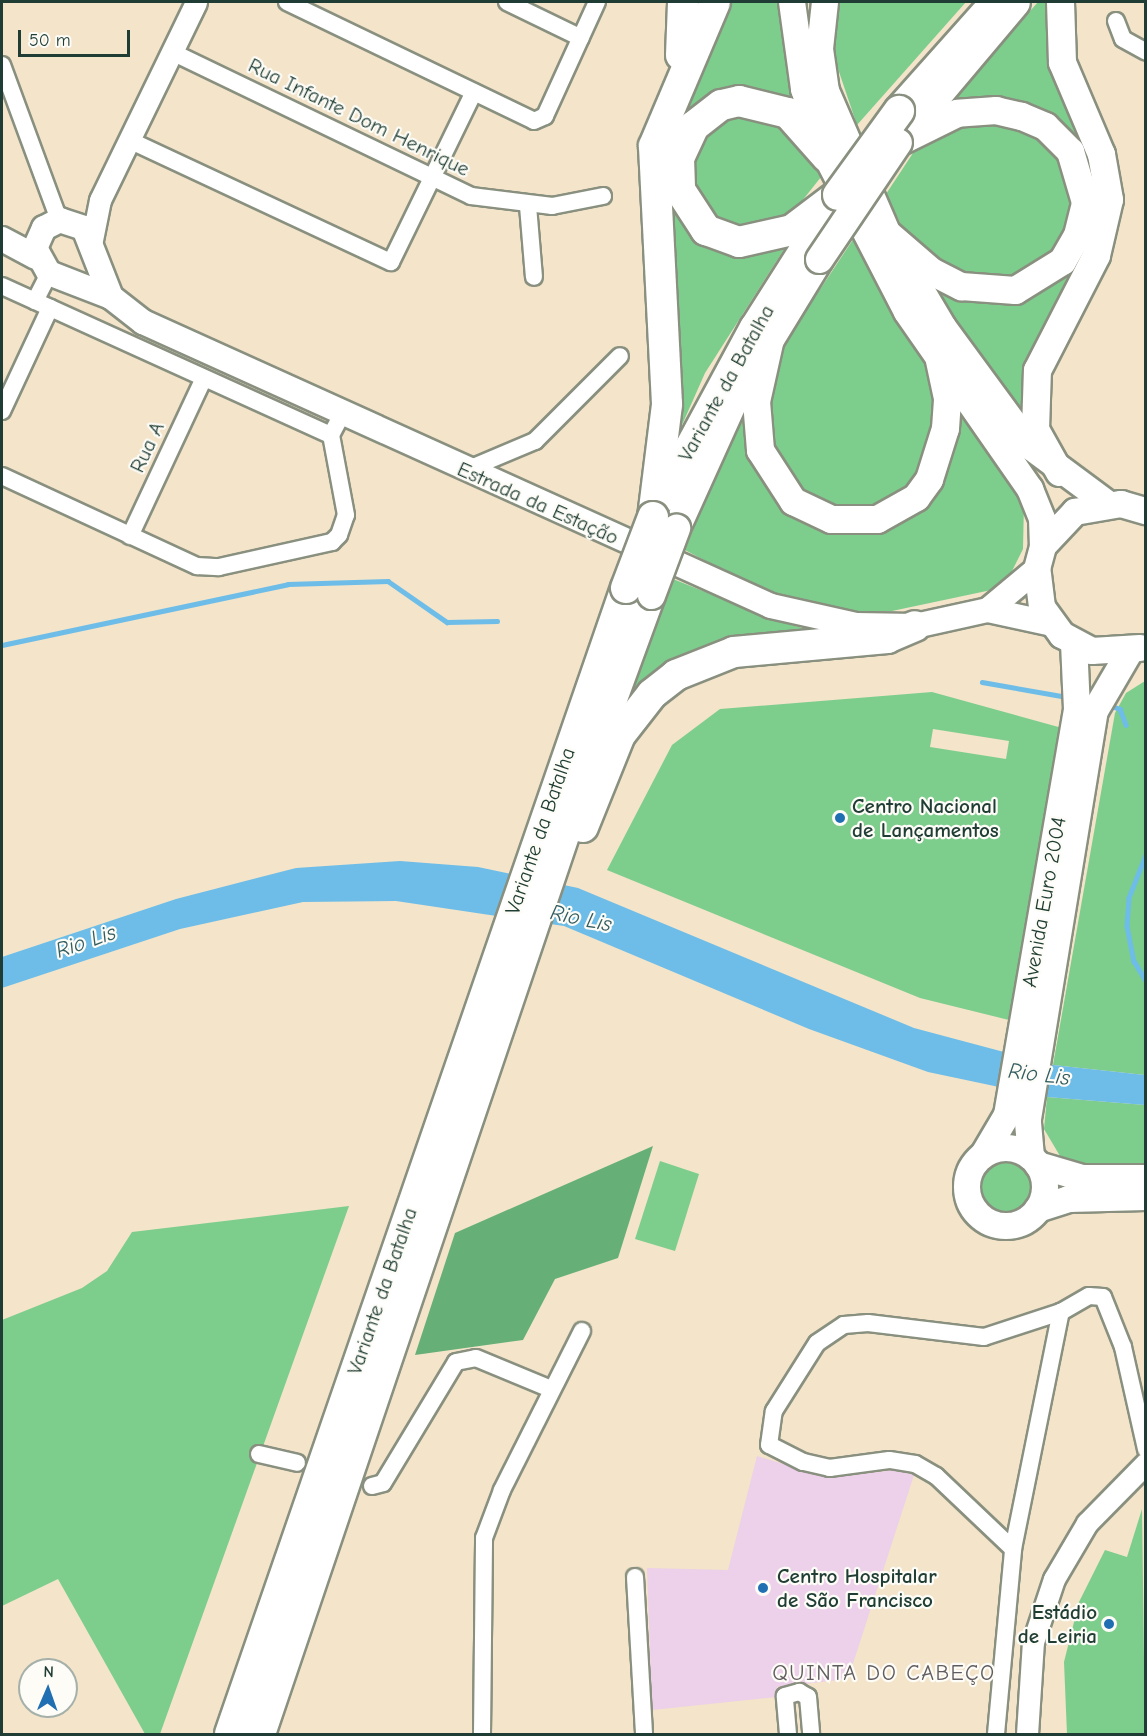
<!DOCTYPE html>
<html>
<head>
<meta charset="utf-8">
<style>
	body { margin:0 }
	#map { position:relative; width:1147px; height:1736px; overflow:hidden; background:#f3e4ca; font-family:"Comic Neue",sans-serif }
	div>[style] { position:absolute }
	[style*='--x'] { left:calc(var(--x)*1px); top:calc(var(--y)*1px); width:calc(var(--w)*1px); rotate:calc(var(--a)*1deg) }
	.built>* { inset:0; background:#edd0e9 }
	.green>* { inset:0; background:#7dcd8d }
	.round { border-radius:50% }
	.forest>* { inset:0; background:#66b078 }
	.water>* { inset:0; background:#6dbde8 }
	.stream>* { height:4.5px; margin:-2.25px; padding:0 2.25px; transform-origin:2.25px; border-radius:2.25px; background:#6dbde8 }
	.roads { filter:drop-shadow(2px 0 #89907f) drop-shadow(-2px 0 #89907f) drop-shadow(0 2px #89907f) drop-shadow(0 -2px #89907f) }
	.minor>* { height:16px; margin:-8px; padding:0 8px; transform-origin:8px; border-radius:8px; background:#fff }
	.tertiary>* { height:21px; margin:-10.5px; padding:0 10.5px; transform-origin:10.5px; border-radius:10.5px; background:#fff }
	.secondary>* { height:24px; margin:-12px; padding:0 12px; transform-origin:12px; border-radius:12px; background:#fff }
	.primary>* { height:26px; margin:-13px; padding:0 13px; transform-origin:13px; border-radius:13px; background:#fff }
	.primary>.ring { margin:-13px; padding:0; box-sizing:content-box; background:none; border:26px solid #fff; border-radius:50% }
	.trunk>* { height:27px; margin:-13.5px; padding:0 13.5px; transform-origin:13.5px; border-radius:13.5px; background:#fff }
	.motorway>* { height:30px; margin:-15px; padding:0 15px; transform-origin:15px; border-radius:15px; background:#fff }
	.bridges { filter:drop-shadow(2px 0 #89907f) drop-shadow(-2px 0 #89907f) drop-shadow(0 2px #89907f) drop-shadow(0 -2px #89907f) }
	.trunk-bridge>* { height:27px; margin:-13.5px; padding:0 13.5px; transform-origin:13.5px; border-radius:13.5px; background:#fff }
	.motorway-bridge>* { height:30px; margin:-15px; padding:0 15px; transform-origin:15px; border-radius:15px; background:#fff }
	.dots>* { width:16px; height:16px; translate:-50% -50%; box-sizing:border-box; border:3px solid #fdfcf7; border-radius:50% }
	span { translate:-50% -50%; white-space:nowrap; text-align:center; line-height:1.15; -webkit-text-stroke:4.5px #fdfcf7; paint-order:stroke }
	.street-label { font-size:21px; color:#1f3d34 }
	.poi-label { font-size:21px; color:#1f3d34; font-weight:700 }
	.left { translate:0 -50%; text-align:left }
	.right { translate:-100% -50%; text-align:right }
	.water-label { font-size:22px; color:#325d61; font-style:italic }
	.neighbourhood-label { font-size:22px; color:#615c5f; letter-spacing:1.5px }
	.frame { position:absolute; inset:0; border:3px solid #1f3d34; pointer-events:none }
	.north { position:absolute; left:18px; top:1658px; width:60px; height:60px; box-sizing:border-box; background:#fdfcf7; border:2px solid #a4b0a9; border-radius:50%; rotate:2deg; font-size:16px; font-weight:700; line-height:24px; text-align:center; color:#1f3d34 }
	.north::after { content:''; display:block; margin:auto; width:21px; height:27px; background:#1f6fb2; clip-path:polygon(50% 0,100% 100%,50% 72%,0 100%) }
	.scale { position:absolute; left:18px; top:30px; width:112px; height:27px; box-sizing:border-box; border:3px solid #1f3d34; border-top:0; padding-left:8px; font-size:18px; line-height:21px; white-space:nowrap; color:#1f3d34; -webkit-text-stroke:4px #fdfcf7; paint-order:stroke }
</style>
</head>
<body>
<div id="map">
	<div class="built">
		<i style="clip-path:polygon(757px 1456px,829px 1478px,895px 1470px,914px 1475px,848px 1679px,777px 1687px,777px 1697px,652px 1710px,647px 1568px,728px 1570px)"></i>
	</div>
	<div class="green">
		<i style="clip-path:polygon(726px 2px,780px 2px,798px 109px,708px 102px,678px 210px,790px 240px,705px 373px,674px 443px,665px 146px)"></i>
		<i style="clip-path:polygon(838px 2px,966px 2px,857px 125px,834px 57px)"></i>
		<i style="clip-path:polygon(1038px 2px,1049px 2px,1047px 44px,1053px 76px,1081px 128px,1100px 202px,1073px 278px,1028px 362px,1026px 418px,927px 279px,982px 301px,1082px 246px,1065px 133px,944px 109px)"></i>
		<i style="clip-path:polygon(768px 112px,825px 172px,786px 221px,727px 228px,695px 196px,691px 155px,698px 140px,731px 113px)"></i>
		<i style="clip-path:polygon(965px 122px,1012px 122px,1050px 139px,1076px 197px,1066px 240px,1029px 277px,949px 274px,903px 229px,886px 194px,915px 150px,939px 129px)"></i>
		<i style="clip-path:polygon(854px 238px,922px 351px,932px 374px,935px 415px,919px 478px,883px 505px,833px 508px,798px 490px,768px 440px,767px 384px,782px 347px)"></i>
		<i style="clip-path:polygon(954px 401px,1024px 502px,1023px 549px,1008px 579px,996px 589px,892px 611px,844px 611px,755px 587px,685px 550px,745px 404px,755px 457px,843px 528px,938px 484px,953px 441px)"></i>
		<i style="clip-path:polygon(673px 579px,780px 622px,822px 633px,623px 711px)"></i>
		<i style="clip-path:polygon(1145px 681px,1145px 1075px,1053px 1065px,1115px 713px,1126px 693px)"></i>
		<i style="clip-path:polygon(evenodd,932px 692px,1062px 728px,1009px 1020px,920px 998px,607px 870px,672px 745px,720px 709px,932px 692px,933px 729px,1009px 741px,1006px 759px,930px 747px,933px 729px)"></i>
		<i style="clip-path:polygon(1047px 1097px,1145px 1105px,1145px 1166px,1089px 1165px,1060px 1156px,1044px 1129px)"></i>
		<i class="round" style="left:979px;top:1158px;width:56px;height:56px"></i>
		<i style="clip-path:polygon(660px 1161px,699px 1174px,675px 1251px,635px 1239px)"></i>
		<i style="clip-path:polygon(349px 1206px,160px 1734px,145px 1734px,58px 1579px,2px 1606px,2px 1320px,82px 1288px,107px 1271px,132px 1232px)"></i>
		<i style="clip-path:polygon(1142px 1509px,1145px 1734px,1067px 1734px,1064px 1662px,1079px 1602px,1105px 1550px,1127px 1557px)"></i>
	</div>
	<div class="forest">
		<i style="clip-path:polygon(653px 1146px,618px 1258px,555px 1279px,523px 1340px,415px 1355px,455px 1233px)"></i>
	</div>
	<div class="water">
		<i style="clip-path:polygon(400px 861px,478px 867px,578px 888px,914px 1028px,1053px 1065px,1145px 1075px,1145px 1105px,1047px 1097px,928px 1072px,809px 1029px,564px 926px,396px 901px,303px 902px,180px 929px,2px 988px,2px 957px,176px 899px,296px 868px)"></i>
	</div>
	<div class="stream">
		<i style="--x:2;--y:645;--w:292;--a:-12"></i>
		<i style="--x:288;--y:584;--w:100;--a:-1.7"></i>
		<i style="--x:388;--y:581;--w:72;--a:34.8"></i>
		<i style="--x:447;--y:622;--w:50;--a:-1.1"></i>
		<i style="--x:982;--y:682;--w:86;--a:10"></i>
		<i style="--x:1108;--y:705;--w:13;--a:18"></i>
		<i style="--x:1120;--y:709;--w:17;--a:69"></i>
		<i style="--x:1146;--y:855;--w:46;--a:111.6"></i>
		<i style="--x:1129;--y:898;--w:28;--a:94"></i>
		<i style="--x:1127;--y:926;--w:36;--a:79"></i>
		<i style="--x:1134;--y:961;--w:23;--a:59"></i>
	</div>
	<div class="roads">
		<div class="minor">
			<i style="--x:287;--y:2;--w:274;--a:25.7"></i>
			<i style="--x:534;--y:121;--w:12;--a:-24"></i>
			<i style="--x:545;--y:116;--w:125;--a:-65.5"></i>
			<i style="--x:507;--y:2;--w:82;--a:25.9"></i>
			<i style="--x:1116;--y:21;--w:19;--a:69"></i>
			<i style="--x:1123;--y:39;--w:26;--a:29"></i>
			<i style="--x:172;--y:52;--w:332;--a:25.7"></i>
			<i style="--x:471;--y:196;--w:82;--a:7"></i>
			<i style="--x:552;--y:206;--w:52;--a:-11.1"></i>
			<i style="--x:2;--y:65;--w:165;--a:69.8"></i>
			<i style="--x:129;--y:140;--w:289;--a:25"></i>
			<i style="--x:391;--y:262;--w:189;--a:-64"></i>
			<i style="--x:528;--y:206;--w:71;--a:85.2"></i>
			<i style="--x:2;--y:286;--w:361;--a:24.4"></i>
			<i style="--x:35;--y:301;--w:31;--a:-63"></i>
			<i style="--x:2;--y:411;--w:114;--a:-65"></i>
			<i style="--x:466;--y:470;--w:75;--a:-22.8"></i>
			<i style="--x:535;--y:441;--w:120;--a:-45"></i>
			<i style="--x:2;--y:476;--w:215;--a:24.8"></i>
			<i style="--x:197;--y:566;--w:22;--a:3"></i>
			<i style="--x:219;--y:567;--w:116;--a:-12.5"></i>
			<i style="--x:332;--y:542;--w:10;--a:-45"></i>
			<i style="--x:339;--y:535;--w:21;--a:-71"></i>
			<i style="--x:346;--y:515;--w:81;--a:-100.6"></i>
			<i style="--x:331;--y:435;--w:24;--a:-62"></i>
			<i style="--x:130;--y:536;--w:174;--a:-64.9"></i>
			<i style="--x:259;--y:1454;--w:39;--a:13"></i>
			<i style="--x:372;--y:1486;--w:11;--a:-15"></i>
			<i style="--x:383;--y:1483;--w:141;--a:-58.9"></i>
			<i style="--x:456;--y:1362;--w:20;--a:-11"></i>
			<i style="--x:476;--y:1358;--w:81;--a:22.5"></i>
			<i style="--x:1013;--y:1549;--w:106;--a:-136.5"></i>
			<i style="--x:936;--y:1476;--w:24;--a:-150"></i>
			<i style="--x:915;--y:1464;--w:26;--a:-171"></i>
			<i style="--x:889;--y:1460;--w:60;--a:172.3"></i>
			<i style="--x:830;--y:1468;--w:28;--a:-167"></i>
			<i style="--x:803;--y:1462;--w:38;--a:-153"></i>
			<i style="--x:769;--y:1445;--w:34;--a:-82"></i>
			<i style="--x:774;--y:1411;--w:80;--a:-57.7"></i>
			<i style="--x:817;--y:1343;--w:32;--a:-34"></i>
			<i style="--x:844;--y:1325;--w:24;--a:-5"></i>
			<i style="--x:868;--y:1323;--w:117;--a:6.9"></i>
			<i style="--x:984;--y:1337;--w:81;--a:-18"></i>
			<i style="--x:1061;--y:1312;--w:32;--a:-30"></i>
			<i style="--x:1089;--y:1296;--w:14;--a:4"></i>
			<i style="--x:1103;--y:1297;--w:54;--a:68.2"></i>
			<i style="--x:1123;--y:1347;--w:105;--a:77.3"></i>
			<i style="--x:635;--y:1577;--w:157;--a:86.7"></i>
			<i style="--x:482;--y:1734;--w:196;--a:-89.4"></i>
			<i style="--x:484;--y:1538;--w:51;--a:-69.4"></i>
			<i style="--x:502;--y:1490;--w:178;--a:-63.3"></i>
			<i style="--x:788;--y:1734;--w:38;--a:-95"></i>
			<i style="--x:785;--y:1696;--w:15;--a:-16"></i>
			<i style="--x:799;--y:1692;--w:10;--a:29"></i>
			<i style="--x:808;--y:1697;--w:37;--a:85"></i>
			<i style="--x:996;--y:1734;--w:186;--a:-84.7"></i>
			<i style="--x:1013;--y:1549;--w:242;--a:-78.6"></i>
		</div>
		<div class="tertiary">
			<i style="--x:92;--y:240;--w:41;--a:-78.7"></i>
			<i style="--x:100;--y:200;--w:220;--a:-64.1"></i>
			<i style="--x:1027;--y:1734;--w:92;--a:-86.3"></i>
			<i style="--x:1033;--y:1642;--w:66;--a:-71.6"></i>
			<i style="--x:1054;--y:1579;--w:65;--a:-59.5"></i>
			<i style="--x:1087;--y:1523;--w:84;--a:-45.5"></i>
		</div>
		<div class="secondary">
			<i style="--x:2;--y:239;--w:38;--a:28"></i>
			<i style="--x:111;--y:297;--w:74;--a:-111.4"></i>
			<i style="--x:84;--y:228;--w:25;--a:-162"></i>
			<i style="--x:60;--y:220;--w:18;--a:153"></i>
			<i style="--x:44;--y:228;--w:22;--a:114"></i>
			<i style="--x:35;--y:248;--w:29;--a:61"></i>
			<i style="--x:49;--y:273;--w:66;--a:21.2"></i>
			<i style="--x:111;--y:297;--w:41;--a:38"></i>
			<i style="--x:143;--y:322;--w:689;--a:24.33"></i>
			<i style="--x:771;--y:606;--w:87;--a:12.6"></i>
			<i style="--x:856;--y:625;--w:59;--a:1"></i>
			<i style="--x:915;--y:626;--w:75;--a:-12.4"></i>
			<i style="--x:988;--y:610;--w:66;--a:12.3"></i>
			<i style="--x:988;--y:610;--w:64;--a:-39.9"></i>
		</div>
		<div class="primary">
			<i style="--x:792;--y:2;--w:88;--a:82.1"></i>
			<i style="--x:804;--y:89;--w:72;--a:71.3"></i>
			<i style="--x:827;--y:157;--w:174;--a:62.7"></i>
			<i style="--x:907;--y:312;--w:216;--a:55.2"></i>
			<i style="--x:1030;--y:489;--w:32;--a:68"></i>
			<i style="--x:1042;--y:519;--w:27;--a:88"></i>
			<i style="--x:825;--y:2;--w:47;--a:96.1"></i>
			<i style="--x:820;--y:49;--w:42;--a:81.9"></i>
			<i style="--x:826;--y:91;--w:156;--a:66.6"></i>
			<i style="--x:888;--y:234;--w:108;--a:59.4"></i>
			<i style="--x:943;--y:327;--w:149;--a:53.7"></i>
			<i style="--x:1031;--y:447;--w:96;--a:36.5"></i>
			<i style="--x:1140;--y:648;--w:48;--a:176.4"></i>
			<i style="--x:1092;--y:651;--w:34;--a:-152"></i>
			<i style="--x:1062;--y:635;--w:34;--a:-126"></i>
			<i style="--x:1042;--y:607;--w:38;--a:-97"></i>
			<i style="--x:1037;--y:569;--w:24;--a:-75"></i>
			<i style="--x:1043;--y:546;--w:47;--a:-46.7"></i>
			<i style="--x:1075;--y:512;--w:47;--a:-9.9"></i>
			<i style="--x:1121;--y:504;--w:26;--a:16"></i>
			<i class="ring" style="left:967px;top:1148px;width:52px;height:52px"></i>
			<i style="--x:984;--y:1154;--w:45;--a:-59.5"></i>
			<i style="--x:1007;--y:1115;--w:412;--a:-80.2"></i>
			<i style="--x:1077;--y:709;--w:66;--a:-92.6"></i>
			<i style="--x:1031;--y:1157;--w:38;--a:-95"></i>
			<i style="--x:1028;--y:1119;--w:413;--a:-80.7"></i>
			<i style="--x:1095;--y:711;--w:69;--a:-59.7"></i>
			<i style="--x:1038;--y:1165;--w:46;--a:16.5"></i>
			<i style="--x:1082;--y:1178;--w:64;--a:0"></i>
			<i style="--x:1038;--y:1209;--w:33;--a:-18"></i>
			<i style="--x:1069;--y:1199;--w:77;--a:-1.5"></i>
		</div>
		<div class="trunk">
			<i style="--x:905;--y:134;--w:172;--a:-49.9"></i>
			<i style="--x:888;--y:234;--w:57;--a:40.7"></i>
			<i style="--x:931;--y:271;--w:34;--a:27"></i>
			<i style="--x:961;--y:286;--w:54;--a:4.2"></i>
			<i style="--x:1015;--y:290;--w:55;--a:-31.7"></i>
			<i style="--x:1062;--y:261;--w:30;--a:-60"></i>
			<i style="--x:1077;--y:235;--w:34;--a:-76"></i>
			<i style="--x:1085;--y:202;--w:53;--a:-106.4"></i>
			<i style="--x:1070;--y:151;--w:35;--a:-135"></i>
			<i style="--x:1045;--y:126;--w:26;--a:-157"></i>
			<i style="--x:1021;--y:116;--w:26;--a:-167"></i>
			<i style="--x:996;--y:110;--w:39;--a:176"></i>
			<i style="--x:957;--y:113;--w:66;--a:153.8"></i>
			<i style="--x:770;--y:338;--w:65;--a:102.5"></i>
			<i style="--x:756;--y:401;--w:49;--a:85.3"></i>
			<i style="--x:760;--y:450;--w:61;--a:57.1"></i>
			<i style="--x:793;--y:501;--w:42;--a:25.3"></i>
			<i style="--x:831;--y:519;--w:46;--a:0"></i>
			<i style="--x:877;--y:519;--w:45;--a:-29.4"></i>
			<i style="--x:916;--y:497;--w:22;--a:-54"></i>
			<i style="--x:929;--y:479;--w:53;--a:-72.6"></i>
			<i style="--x:945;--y:428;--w:30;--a:-86"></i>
			<i style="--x:947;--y:398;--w:40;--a:-102"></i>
			<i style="--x:1059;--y:472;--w:49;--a:-119.2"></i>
			<i style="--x:1035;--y:429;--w:59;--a:-88.1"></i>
			<i style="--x:1037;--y:370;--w:129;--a:-62.8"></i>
			<i style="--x:1096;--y:255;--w:57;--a:-76.9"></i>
			<i style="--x:1109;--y:199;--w:46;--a:-100.1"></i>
			<i style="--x:1101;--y:154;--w:100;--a:-113"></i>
			<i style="--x:1062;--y:62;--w:60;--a:-91.9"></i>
			<i style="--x:676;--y:528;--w:146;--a:-65.7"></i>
			<i style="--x:736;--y:395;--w:159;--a:-58.6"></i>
			<i style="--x:577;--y:797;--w:215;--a:-69.9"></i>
		</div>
		<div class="motorway">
			<i style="--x:681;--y:55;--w:53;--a:-87.8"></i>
			<i style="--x:899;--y:111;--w:146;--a:-48.3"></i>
			<i style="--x:827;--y:157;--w:59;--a:-131.6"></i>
			<i style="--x:788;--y:113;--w:50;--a:-166.2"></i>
			<i style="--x:739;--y:101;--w:18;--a:167"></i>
			<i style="--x:721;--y:105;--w:34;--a:142"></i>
			<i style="--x:694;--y:126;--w:35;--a:115"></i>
			<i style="--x:679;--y:158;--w:32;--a:88"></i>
			<i style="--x:680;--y:190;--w:48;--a:57"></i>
			<i style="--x:706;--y:230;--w:35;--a:20"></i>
			<i style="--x:739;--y:242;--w:54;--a:-12.8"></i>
			<i style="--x:792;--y:230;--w:58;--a:-37.3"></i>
			<i style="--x:664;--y:496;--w:191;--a:-61.6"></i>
			<i style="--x:755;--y:328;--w:136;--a:-57.6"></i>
			<i style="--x:653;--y:517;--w:114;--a:-82.9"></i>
			<i style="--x:667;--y:404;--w:258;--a:-92.9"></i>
			<i style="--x:654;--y:146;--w:156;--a:-67"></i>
			<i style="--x:583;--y:827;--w:99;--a:-68.1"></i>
			<i style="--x:620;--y:735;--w:52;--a:-52"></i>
			<i style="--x:652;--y:694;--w:31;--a:-38"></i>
			<i style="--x:676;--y:675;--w:62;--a:-21.6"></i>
			<i style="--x:734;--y:652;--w:154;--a:-5.2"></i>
			<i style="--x:887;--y:638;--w:30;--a:-23"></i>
			<i style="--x:230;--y:1734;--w:1212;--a:-70.94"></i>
			<i style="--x:260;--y:1734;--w:989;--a:-71.31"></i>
		</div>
	</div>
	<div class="bridges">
		<div class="trunk-bridge">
			<i style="--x:819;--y:259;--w:141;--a:-56"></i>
			<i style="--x:651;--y:595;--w:72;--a:-69.5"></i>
		</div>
		<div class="motorway-bridge">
			<i style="--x:838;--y:195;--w:104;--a:-54"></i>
			<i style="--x:626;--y:588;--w:76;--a:-69.2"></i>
		</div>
	</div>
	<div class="dots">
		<i style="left:840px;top:818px;background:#1f6fb2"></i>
		<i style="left:763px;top:1588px;background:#1f6fb2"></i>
		<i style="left:1109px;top:1624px;background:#1f6fb2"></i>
	</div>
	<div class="street-label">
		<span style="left:359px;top:117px;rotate:26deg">Rua Infante Dom Henrique</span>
		<span style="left:726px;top:383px;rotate:-61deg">Variante da Batalha</span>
		<span style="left:147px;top:447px;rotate:-65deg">Rua A</span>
		<span style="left:538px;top:503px;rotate:24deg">Estrada da Estação</span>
		<span style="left:540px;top:831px;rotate:-71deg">Variante da Batalha</span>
		<span style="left:1044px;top:902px;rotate:-80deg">Avenida Euro 2004</span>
		<span style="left:382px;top:1291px;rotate:-71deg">Variante da Batalha</span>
	</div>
	<div class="poi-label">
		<span class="left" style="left:852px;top:818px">Centro Nacional<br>de Lançamentos</span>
		<span class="left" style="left:777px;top:1588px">Centro Hospitalar<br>de São Francisco</span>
		<span class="right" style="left:1097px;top:1624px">Estádio<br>de Leiria</span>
	</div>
	<div class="water-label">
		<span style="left:581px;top:919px;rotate:12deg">Rio Lis</span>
		<span style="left:86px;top:942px;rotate:-19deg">Rio Lis</span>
		<span style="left:1039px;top:1075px;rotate:7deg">Rio Lis</span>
	</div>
	<div class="neighbourhood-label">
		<span style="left:884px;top:1674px">QUINTA DO CABEÇO</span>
	</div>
	<div class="frame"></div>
	<div class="north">N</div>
	<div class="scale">50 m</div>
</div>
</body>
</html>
